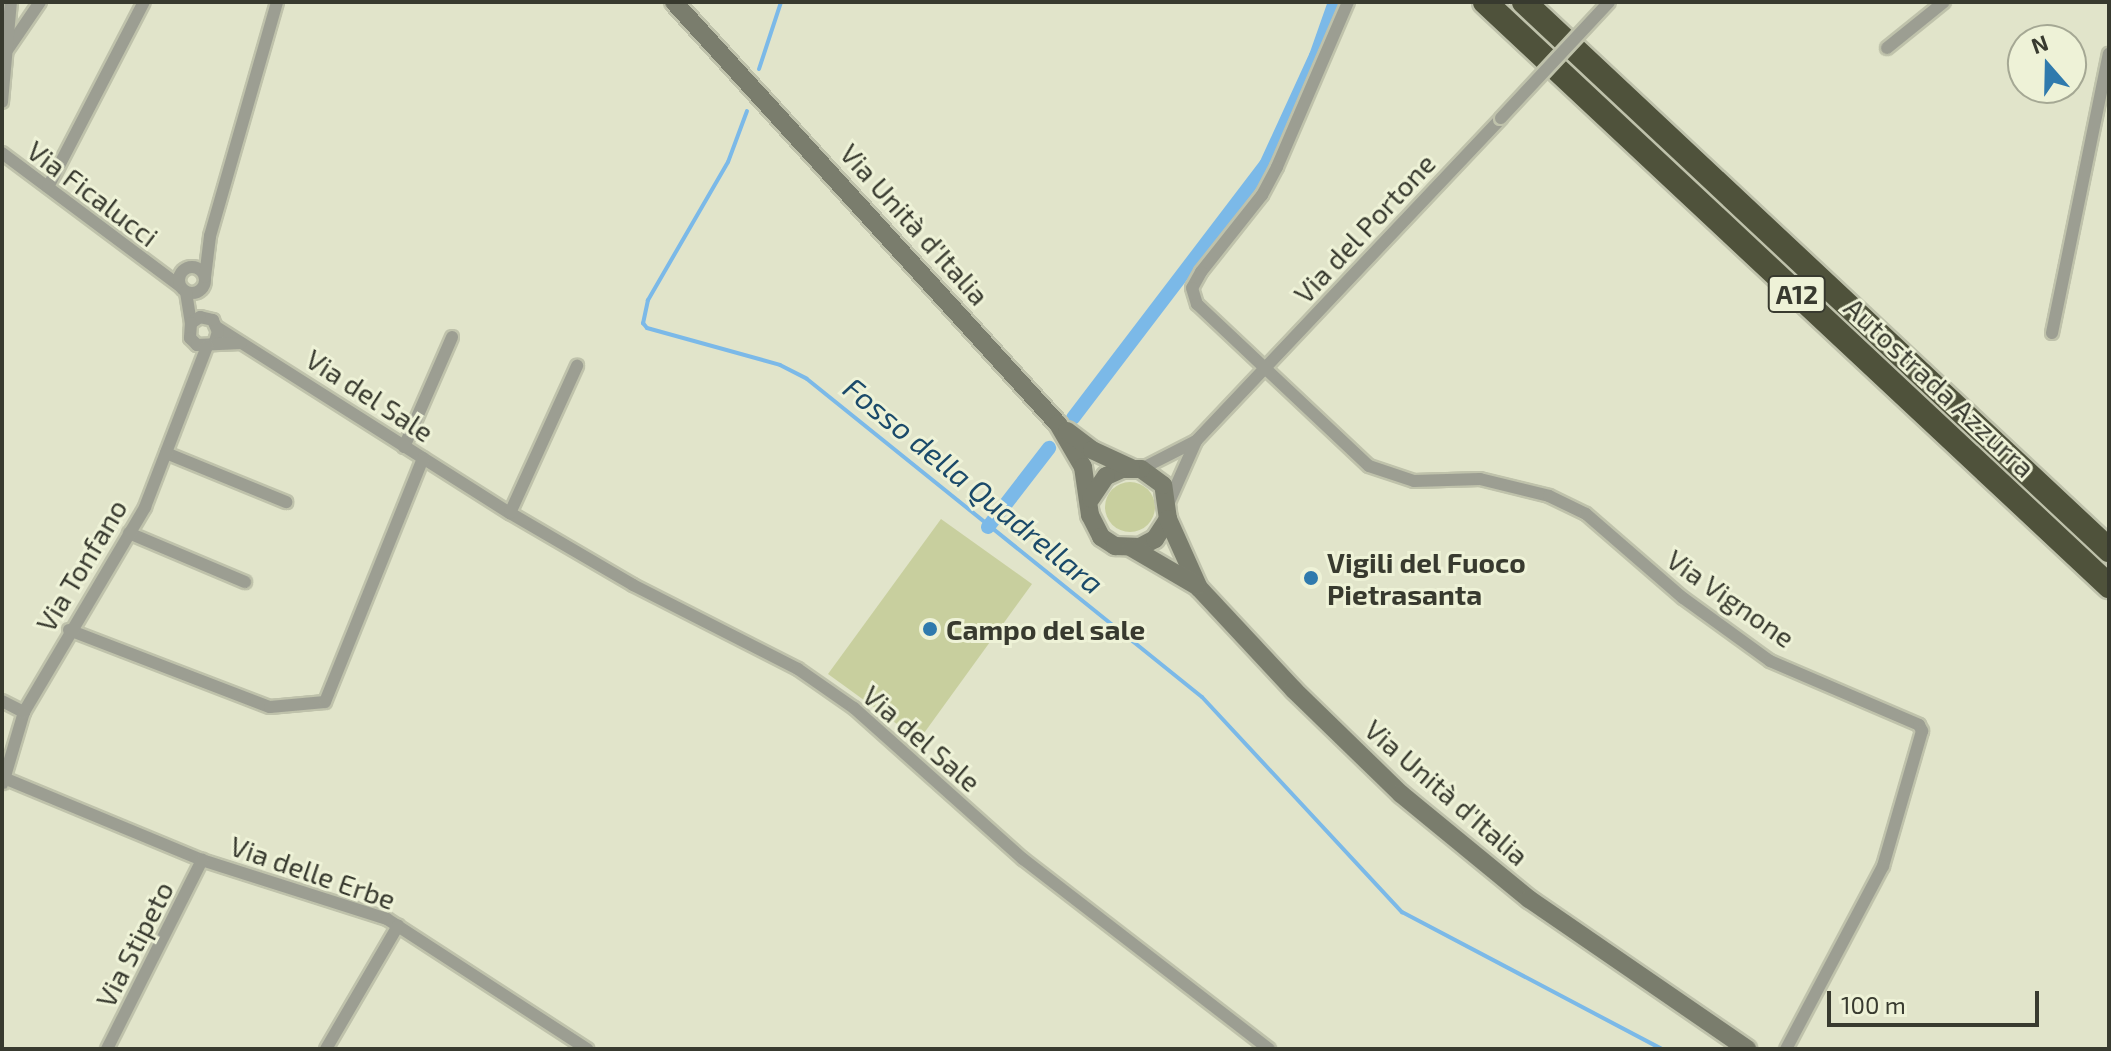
<!DOCTYPE html>
<html>
<head>
<meta charset="utf-8">
<style>
	body { margin:0 }
	#map { position:relative; width:2111px; height:1051px; overflow:hidden; background:#e1e4ca; font-family:"Exo 2",sans-serif }
	div>[style] { position:absolute }
	[style*='--x'] { left:calc(var(--x)*1px); top:calc(var(--y)*1px); width:calc(var(--w)*1px); rotate:calc(var(--a)*1deg) }
	.green>* { inset:0; background:#c8cf9e }
	.round { border-radius:50% }
	.stream>* { height:4px; margin:-2px; padding:0 2px; transform-origin:2px; border-radius:2px; background:#7bb9e8 }
	.canal>* { height:14px; margin:-7px; padding:0 7px; transform-origin:7px; border-radius:7px; background:#7bb9e8 }
	.roads { filter:drop-shadow(2px 0 #bfc2ab) drop-shadow(-2px 0 #bfc2ab) drop-shadow(0 2px #bfc2ab) drop-shadow(0 -2px #bfc2ab) }
	.street>* { height:12px; margin:-6px; padding:0 6px; transform-origin:6px; border-radius:6px; background:#9c9e92 }
	.street>.ring { margin:-6px; padding:0; box-sizing:content-box; background:none; border:12px solid #9c9e92; border-radius:50% }
	.secondary>* { height:18px; margin:-9px; padding:0 9px; transform-origin:9px; border-radius:9px; background:#7a7d6d }
	.highway>* { height:24px; margin:-12px; padding:0 12px; transform-origin:12px; border-radius:12px; background:#4f523b }
	.bridges { filter:drop-shadow(2px 0 #bfc2ab) drop-shadow(-2px 0 #bfc2ab) drop-shadow(0 2px #bfc2ab) drop-shadow(0 -2px #bfc2ab) }
	.street-bridge>* { height:12px; margin:-6px; padding:0 6px; transform-origin:6px; border-radius:6px; background:#9c9e92 }
	.dots>* { width:22px; height:22px; translate:-50% -50%; box-sizing:border-box; border:4px solid #eef2d7; border-radius:50% }
	span { translate:-50% -50%; white-space:nowrap; text-align:center; line-height:1.15; -webkit-text-stroke:6px #eef2d7; paint-order:stroke }
	.shield-label span { padding:2px 6px; background:#eef2d7; border:2px solid; border-radius:6px; -webkit-text-stroke-width:0 }
	.shield-label { font-size:26px; color:#383a2f; font-weight:700 }
	.street-label { font-size:28px; color:#383a2f }
	.poi-label { font-size:28px; color:#383a2f; font-weight:700 }
	.left { translate:0 -50%; text-align:left }
	.water-label { font-size:30px; color:#1b4a6a; font-style:italic }
	.frame { position:absolute; inset:0; border:4px solid #383a2f; pointer-events:none }
	.north { position:absolute; left:2007px; top:24px; width:80px; height:80px; box-sizing:border-box; background:#eef2d7; border:2px solid #a5a894; border-radius:50%; rotate:340deg; font-size:22px; font-weight:700; line-height:32px; text-align:center; color:#383a2f }
	.north::after { content:''; display:block; margin:auto; width:28px; height:36px; background:#2f7aad; clip-path:polygon(50% 0,100% 100%,50% 72%,0 100%) }
	.scale { position:absolute; left:1827px; top:991px; width:212px; height:36px; box-sizing:border-box; border:4px solid #383a2f; border-top:0; padding-left:10px; font-size:24px; line-height:28px; white-space:nowrap; color:#383a2f; -webkit-text-stroke:6px #eef2d7; paint-order:stroke }
</style>
</head>
<body>
<div id="map">
	<div class="green">
		<i class="round" style="left:1105px;top:482px;width:50px;height:50px"></i>
		<i style="clip-path:polygon(941px 519px,1032px 584px,919px 740px,828px 674px)"></i>
	</div>
	<div class="stream">
		<i style="--x:759;--y:69;--w:71;--a:-71.8"></i>
		<i style="--x:747;--y:111;--w:54;--a:110.4"></i>
		<i style="--x:728;--y:162;--w:160;--a:120.1"></i>
		<i style="--x:648;--y:300;--w:24;--a:102"></i>
		<i style="--x:643;--y:323;--w:6;--a:51"></i>
		<i style="--x:647;--y:328;--w:138;--a:15.5"></i>
		<i style="--x:780;--y:365;--w:30;--a:27"></i>
		<i style="--x:807;--y:379;--w:507;--a:38.84"></i>
		<i style="--x:1202;--y:697;--w:294;--a:47.1"></i>
		<i style="--x:1402;--y:912;--w:294;--a:27.8"></i>
	</div>
	<div class="canal">
		<i style="--x:1073;--y:418;--w:318;--a:-52.7"></i>
		<i style="--x:1266;--y:165;--w:120;--a:-65.4"></i>
		<i style="--x:1316;--y:56;--w:57;--a:-70.6"></i>
		<i style="--x:988;--y:527;--w:100;--a:-52.3"></i>
	</div>
	<div class="roads">
		<div class="street">
			<i style="--x:1348;--y:2;--w:180;--a:113.3"></i>
			<i style="--x:1277;--y:167;--w:32;--a:118"></i>
			<i style="--x:1262;--y:195;--w:98;--a:128.4"></i>
			<i style="--x:1201;--y:272;--w:18;--a:119"></i>
			<i style="--x:1192;--y:288;--w:17;--a:73"></i>
			<i style="--x:1197;--y:304;--w:236;--a:43.3"></i>
			<i style="--x:1369;--y:466;--w:47;--a:18.4"></i>
			<i style="--x:1414;--y:481;--w:66;--a:-1.7"></i>
			<i style="--x:1480;--y:479;--w:71;--a:13.8"></i>
			<i style="--x:1549;--y:496;--w:41;--a:25.9"></i>
			<i style="--x:1586;--y:514;--w:128;--a:40.9"></i>
			<i style="--x:1683;--y:598;--w:107;--a:35.9"></i>
			<i style="--x:1770;--y:661;--w:162;--a:23.2"></i>
			<i style="--x:1919;--y:725;--w:7;--a:63"></i>
			<i style="--x:1922;--y:731;--w:141;--a:106.1"></i>
			<i style="--x:1883;--y:866;--w:207;--a:117.9"></i>
			<i style="--x:1887;--y:48;--w:73;--a:-38.9"></i>
			<i style="--x:8;--y:49;--w:57;--a:-55.8"></i>
			<i style="--x:2;--y:102;--w:100;--a:-84.9"></i>
			<i style="--x:2;--y:153;--w:222;--a:36.8"></i>
			<i style="--x:48;--y:187;--w:208;--a:-62.6"></i>
			<i class="ring" style="left:179px;top:267px;width:14px;height:14px"></i>
			<i style="--x:205;--y:277;--w:41;--a:-83"></i>
			<i style="--x:210;--y:236;--w:243;--a:-74"></i>
			<i style="--x:186;--y:292;--w:31;--a:81"></i>
			<i style="--x:218;--y:328;--w:346;--a:32.4"></i>
			<i style="--x:510;--y:513;--w:143;--a:30.3"></i>
			<i style="--x:633;--y:585;--w:185;--a:27"></i>
			<i style="--x:798;--y:669;--w:68;--a:34.9"></i>
			<i style="--x:854;--y:708;--w:227;--a:41.8"></i>
			<i style="--x:1023;--y:859;--w:311;--a:37.7"></i>
			<i style="--x:2052;--y:333;--w:285;--a:-78.5"></i>
			<i style="--x:215;--y:341;--w:9;--a:-72"></i>
			<i style="--x:218;--y:332;--w:13;--a:-113"></i>
			<i style="--x:213;--y:320;--w:13;--a:-167"></i>
			<i style="--x:200;--y:317;--w:11;--a:146"></i>
			<i style="--x:191;--y:323;--w:15;--a:94"></i>
			<i style="--x:190;--y:338;--w:10;--a:45"></i>
			<i style="--x:197;--y:345;--w:44;--a:-2.6"></i>
			<i style="--x:404;--y:447;--w:120;--a:-66.4"></i>
			<i style="--x:166;--y:453;--w:130;--a:22.2"></i>
			<i style="--x:1141;--y:469;--w:62;--a:-27"></i>
			<i style="--x:1196;--y:441;--w:444;--a:-46.6"></i>
			<i style="--x:1169;--y:502;--w:67;--a:-66.1"></i>
			<i style="--x:510;--y:513;--w:162;--a:-65.5"></i>
			<i style="--x:129;--y:533;--w:126;--a:22.9"></i>
			<i style="--x:69;--y:630;--w:215;--a:21"></i>
			<i style="--x:270;--y:707;--w:55;--a:-5.2"></i>
			<i style="--x:325;--y:702;--w:263;--a:-68.1"></i>
			<i style="--x:2;--y:701;--w:25;--a:27"></i>
			<i style="--x:4;--y:778;--w:214;--a:22.5"></i>
			<i style="--x:202;--y:860;--w:194;--a:17.7"></i>
			<i style="--x:387;--y:919;--w:239;--a:33"></i>
			<i style="--x:3;--y:783;--w:74;--a:-73.5"></i>
			<i style="--x:24;--y:712;--w:238;--a:-59.4"></i>
			<i style="--x:145;--y:507;--w:173;--a:-68.9"></i>
			<i style="--x:107;--y:1049;--w:212;--a:-63.3"></i>
			<i style="--x:326;--y:1049;--w:143;--a:-59.7"></i>
		</div>
		<div class="secondary">
			<i style="--x:674;--y:2;--w:571;--a:47.7"></i>
			<i style="--x:1058;--y:424;--w:50;--a:59.8"></i>
			<i style="--x:1083;--y:467;--w:49;--a:81.7"></i>
			<i style="--x:1090;--y:515;--w:25;--a:63"></i>
			<i style="--x:1101;--y:537;--w:17;--a:33"></i>
			<i style="--x:1115;--y:546;--w:25;--a:2"></i>
			<i style="--x:1140;--y:547;--w:17;--a:-28"></i>
			<i style="--x:1155;--y:539;--w:24;--a:-57"></i>
			<i style="--x:1168;--y:519;--w:34;--a:-98"></i>
			<i style="--x:1163;--y:485;--w:27;--a:-144"></i>
			<i style="--x:1141;--y:469;--w:19;--a:180"></i>
			<i style="--x:1122;--y:469;--w:17;--a:156"></i>
			<i style="--x:1106;--y:476;--w:27;--a:124"></i>
			<i style="--x:1067;--y:431;--w:31;--a:37"></i>
			<i style="--x:1092;--y:450;--w:43;--a:24.8"></i>
			<i style="--x:1168;--y:519;--w:76;--a:65.8"></i>
			<i style="--x:1199;--y:588;--w:139;--a:47"></i>
			<i style="--x:1294;--y:690;--w:149;--a:44.2"></i>
			<i style="--x:1401;--y:794;--w:166;--a:39.4"></i>
			<i style="--x:1529;--y:899;--w:265;--a:34.5"></i>
			<i style="--x:1132;--y:548;--w:75;--a:30.3"></i>
		</div>
		<div class="highway">
			<i style="--x:1485;--y:2;--w:855;--a:43.1"></i>
			<i style="--x:1524;--y:2;--w:802;--a:43.13"></i>
		</div>
	</div>
	<div class="bridges">
		<div class="street-bridge">
			<i style="--x:1501;--y:118;--w:158;--a:-47"></i>
		</div>
	</div>
	<div class="dots">
		<i style="left:1311px;top:578px;background:#2f7aad"></i>
		<i style="left:930px;top:629px;background:#2f7aad"></i>
	</div>
	<div class="shield-label">
		<span style="left:1797px;top:294px">A12</span>
	</div>
	<div class="street-label">
		<span style="left:93px;top:193px;rotate:37deg">Via Ficalucci</span>
		<span style="left:915px;top:224px;rotate:48deg">Via Unità d'Italia</span>
		<span style="left:1364px;top:228px;rotate:-47deg">Via del Portone</span>
		<span style="left:1940px;top:387px;rotate:43deg">Autostrada Azzurra</span>
		<span style="left:370px;top:395px;rotate:33deg">Via del Sale</span>
		<span style="left:81px;top:565px;rotate:-59deg">Via Tonfano</span>
		<span style="left:1731px;top:598px;rotate:35deg">Via Vignone</span>
		<span style="left:922px;top:738px;rotate:41deg">Via del Sale</span>
		<span style="left:1447px;top:792px;rotate:41deg">Via Unità d'Italia</span>
		<span style="left:313px;top:872px;rotate:19deg">Via delle Erbe</span>
		<span style="left:134px;top:944px;rotate:-63deg">Via Stipeto</span>
	</div>
	<div class="poi-label">
		<span class="left" style="left:1327px;top:578px">Vigili del Fuoco<br>Pietrasanta</span>
		<span class="left" style="left:946px;top:629px">Campo del sale</span>
	</div>
	<div class="water-label">
		<span style="left:974px;top:485px;rotate:39deg">Fosso della Quadrellara</span>
	</div>
	<div class="frame"></div>
	<div class="north">N</div>
	<div class="scale">100 m</div>
</div>
</body>
</html>
